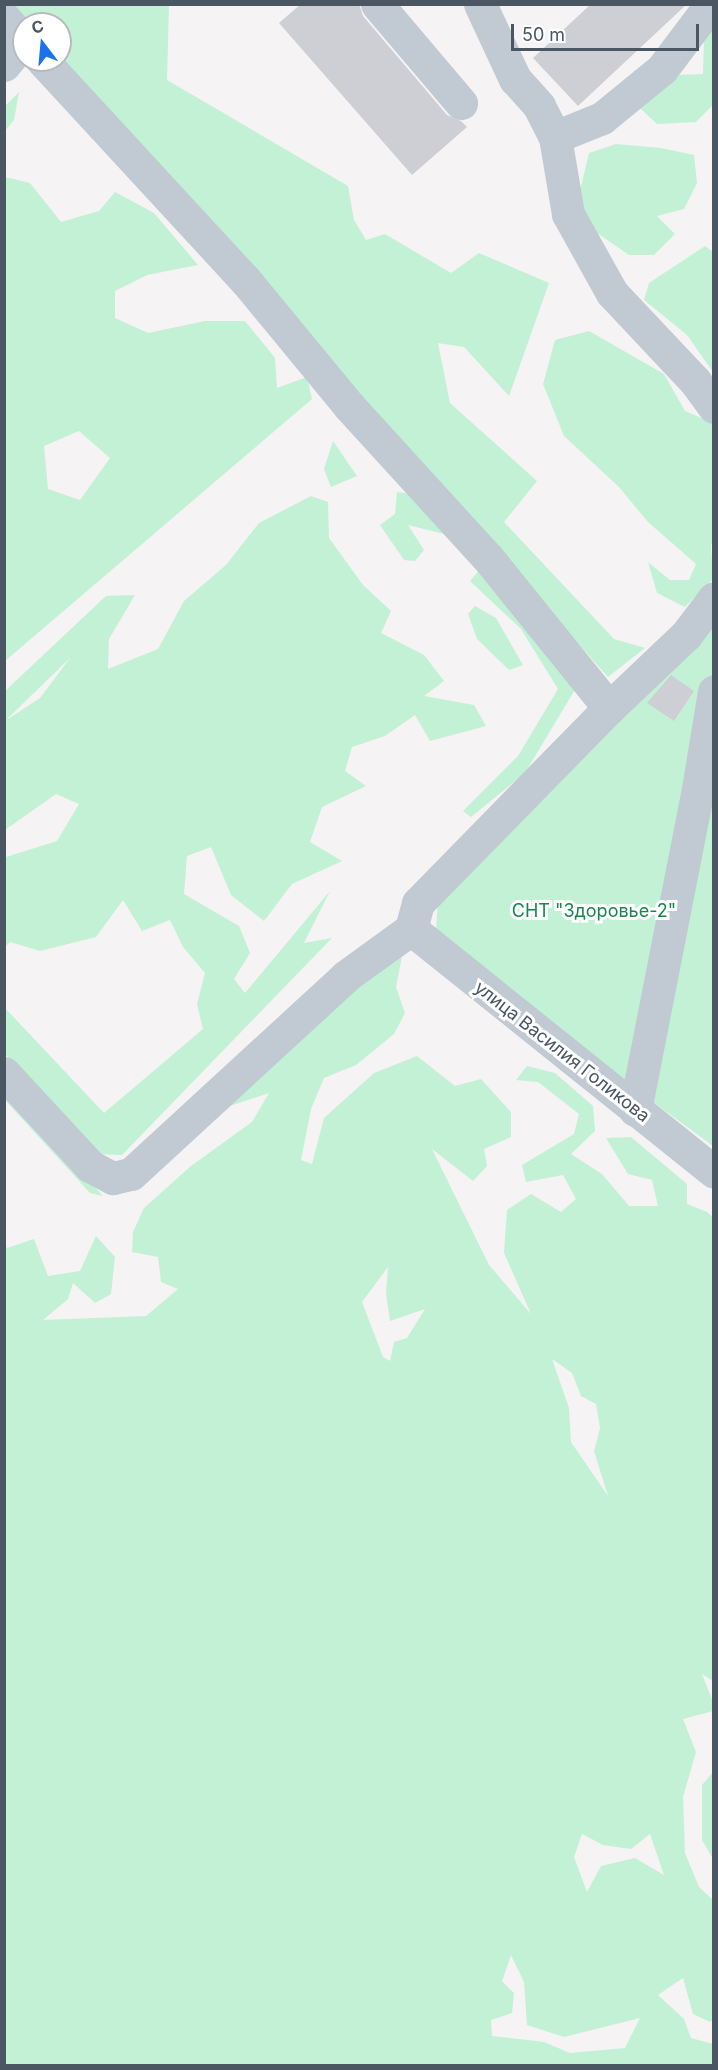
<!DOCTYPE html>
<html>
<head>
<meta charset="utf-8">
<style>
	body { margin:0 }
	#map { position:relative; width:718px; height:2070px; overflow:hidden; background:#f5f3f3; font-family:Inter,sans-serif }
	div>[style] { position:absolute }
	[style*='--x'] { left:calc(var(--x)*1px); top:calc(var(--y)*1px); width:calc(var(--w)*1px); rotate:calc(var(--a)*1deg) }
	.green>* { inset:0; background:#c3f1d5 }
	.building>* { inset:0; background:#cdcfd5 }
	.minor>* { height:33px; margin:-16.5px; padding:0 16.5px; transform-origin:16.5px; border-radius:16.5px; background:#c1cad2 }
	span { translate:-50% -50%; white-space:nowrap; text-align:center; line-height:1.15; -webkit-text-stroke:6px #fff; paint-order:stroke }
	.park-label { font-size:18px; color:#17864f }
	.street-label { font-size:18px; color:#4a5661 }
	.frame { position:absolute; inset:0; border:6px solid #4a5661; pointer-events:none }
	.north { position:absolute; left:12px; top:12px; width:60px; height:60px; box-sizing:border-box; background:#fff; border:2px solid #b7bbc0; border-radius:50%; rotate:344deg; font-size:16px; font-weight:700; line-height:24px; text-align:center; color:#4a5661 }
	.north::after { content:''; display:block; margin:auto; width:21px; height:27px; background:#1a73e8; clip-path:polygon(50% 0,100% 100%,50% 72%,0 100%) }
	.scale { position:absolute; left:511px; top:24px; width:188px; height:27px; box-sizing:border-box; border:3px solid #4a5661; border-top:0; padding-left:8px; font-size:18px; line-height:21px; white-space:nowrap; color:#4a5661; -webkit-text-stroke:4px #fff; paint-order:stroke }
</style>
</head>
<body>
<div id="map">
	<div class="green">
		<i style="clip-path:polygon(7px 5px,169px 5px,167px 80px,348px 186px,354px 220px,366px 240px,385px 234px,451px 273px,479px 253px,549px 283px,509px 396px,464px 347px,438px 343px,450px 403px,537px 481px,504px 522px,614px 639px,645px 648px,608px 677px,56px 60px,60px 60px,60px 24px,24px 24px)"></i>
		<i style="clip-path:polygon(713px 29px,713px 105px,696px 122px,657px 124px,640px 108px,677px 75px,703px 74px,704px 38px)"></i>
		<i style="clip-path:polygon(19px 92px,14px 120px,5px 131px,5px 106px)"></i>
		<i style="clip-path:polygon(616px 144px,661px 148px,694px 155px,697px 183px,684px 209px,657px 216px,675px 234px,654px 255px,629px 255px,590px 228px,579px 195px,589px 153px)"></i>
		<i style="clip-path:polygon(evenodd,5px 177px,30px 183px,61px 222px,99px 211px,115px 192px,154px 213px,198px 265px,147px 275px,115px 291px,115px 318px,148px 333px,205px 321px,245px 321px,275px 358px,277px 388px,307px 377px,312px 399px,5px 661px,5px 177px,79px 431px,110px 458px,80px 500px,48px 489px,44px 446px,79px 431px)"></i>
		<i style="clip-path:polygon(705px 246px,713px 252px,713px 372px,687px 335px,644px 300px,649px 283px)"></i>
		<i style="clip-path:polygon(589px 331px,664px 374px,685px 411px,713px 423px,714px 539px,711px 545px,713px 579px,685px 607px,657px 593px,648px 562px,670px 580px,689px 580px,696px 564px,648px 522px,619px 487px,564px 436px,543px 384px,555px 340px)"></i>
		<i style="clip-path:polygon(333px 441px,357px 476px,331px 487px,324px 469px)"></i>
		<i style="clip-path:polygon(397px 492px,412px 494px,448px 535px,408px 525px,424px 550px,415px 561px,404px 560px,380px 525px,395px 514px)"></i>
		<i style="clip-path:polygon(evenodd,311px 496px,328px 502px,329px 538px,363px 585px,391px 611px,381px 633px,424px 655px,444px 681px,424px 696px,474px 705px,486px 726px,430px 741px,415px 715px,385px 736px,352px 747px,345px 771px,366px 786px,322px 807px,310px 842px,342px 861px,292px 884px,264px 921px,231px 895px,211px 847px,187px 856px,184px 894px,239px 926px,250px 953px,234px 979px,245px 993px,330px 891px,304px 943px,332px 938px,122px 1155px,93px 1154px,5px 1054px,5px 1008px,104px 1113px,203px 1029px,197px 1004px,205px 973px,183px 947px,170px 920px,142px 931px,123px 900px,96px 937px,40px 951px,10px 942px,5px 947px,4px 853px,6px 857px,57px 841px,79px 804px,56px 794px,5px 830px,5px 691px,106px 596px,135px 595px,109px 639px,108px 669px,158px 649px,184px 601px,226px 565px,259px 523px,311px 496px,70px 658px,40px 698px,8px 719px,8px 718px,70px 658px)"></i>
		<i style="clip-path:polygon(482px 567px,579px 683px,525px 773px,471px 817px,463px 811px,518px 756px,558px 689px,521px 629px,470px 581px)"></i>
		<i style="clip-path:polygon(475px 606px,496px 618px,523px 665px,509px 670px,477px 639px,468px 614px)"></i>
		<i style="clip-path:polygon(713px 619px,713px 1146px,478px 973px,436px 929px,438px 902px)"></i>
		<i style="clip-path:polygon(evenodd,402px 957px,396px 987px,405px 1013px,394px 1034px,356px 1065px,324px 1078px,311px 1109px,301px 1160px,312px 1164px,324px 1118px,374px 1073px,417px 1056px,455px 1086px,481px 1079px,511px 1112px,511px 1137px,484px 1149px,487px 1166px,473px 1181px,432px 1149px,489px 1265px,531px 1314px,504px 1253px,507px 1210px,531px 1194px,561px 1212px,576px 1199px,563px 1175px,526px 1182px,522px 1165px,574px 1134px,579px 1114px,538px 1082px,516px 1080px,527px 1066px,555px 1073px,593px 1106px,595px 1131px,571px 1154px,602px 1174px,629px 1206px,658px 1206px,652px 1180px,628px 1174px,606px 1138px,631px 1137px,687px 1184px,687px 1204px,707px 1212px,714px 1218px,713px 1681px,702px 1674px,713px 1702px,713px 1711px,683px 1719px,696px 1752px,683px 1797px,685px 1853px,699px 1887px,713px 1900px,713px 2019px,710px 2022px,693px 2014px,683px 1978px,658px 1995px,684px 2019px,691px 2038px,713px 2044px,713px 2065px,5px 2065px,4px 1244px,7px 1248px,34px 1239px,48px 1276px,80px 1271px,96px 1236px,115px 1257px,111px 1294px,95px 1303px,73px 1283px,68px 1299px,43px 1320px,146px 1316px,178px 1289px,161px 1282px,158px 1257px,132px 1252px,133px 1232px,144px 1208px,191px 1166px,252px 1122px,269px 1093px,221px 1109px,379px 964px,402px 957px,388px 1267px,386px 1294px,390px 1321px,425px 1309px,407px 1338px,394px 1342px,390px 1361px,383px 1357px,362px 1302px,388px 1267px,402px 957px,552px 1359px,572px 1373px,581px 1396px,596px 1404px,600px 1428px,594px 1451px,608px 1496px,571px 1442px,569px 1408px,552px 1359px,402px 957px,582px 1834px,603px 1845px,631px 1849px,650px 1834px,664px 1875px,635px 1858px,601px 1866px,587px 1892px,574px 1857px,582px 1834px,402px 957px,511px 1955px,524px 1982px,527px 2025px,564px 2037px,640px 2018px,625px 2048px,570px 2053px,544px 2042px,492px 2036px,491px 2020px,512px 2013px,514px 1993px,502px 1981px,511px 1955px)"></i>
		<i style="clip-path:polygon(5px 1089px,103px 1196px,90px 1193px,5px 1100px)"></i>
		<i style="clip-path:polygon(713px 1772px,713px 1859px,702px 1840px,702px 1785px)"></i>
	</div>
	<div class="building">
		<i style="clip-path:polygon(301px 4px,359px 4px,363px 16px,447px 115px,461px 121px,467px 127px,412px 175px,279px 23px)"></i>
		<i style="clip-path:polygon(591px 4px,687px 4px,578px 106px,533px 58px)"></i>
		<i style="clip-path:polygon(671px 675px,694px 691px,674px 721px,647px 703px)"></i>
	</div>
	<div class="minor">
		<i style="--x:377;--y:4;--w:130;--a:49.7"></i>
		<i style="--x:480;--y:4;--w:83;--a:65"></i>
		<i style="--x:515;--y:79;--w:36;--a:48"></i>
		<i style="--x:539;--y:106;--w:35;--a:63"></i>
		<i style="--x:555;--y:137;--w:78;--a:80.4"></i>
		<i style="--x:568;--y:214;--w:90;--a:60.9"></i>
		<i style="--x:612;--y:293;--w:121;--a:46.7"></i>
		<i style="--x:695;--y:381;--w:32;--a:54"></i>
		<i style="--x:4;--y:18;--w:30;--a:48"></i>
		<i style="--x:42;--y:60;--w:301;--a:47.3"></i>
		<i style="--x:246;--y:281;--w:162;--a:50.5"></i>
		<i style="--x:349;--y:406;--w:206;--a:47.6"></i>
		<i style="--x:488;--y:558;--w:193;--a:51.1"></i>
		<i style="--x:4;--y:65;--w:32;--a:-51"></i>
		<i style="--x:555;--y:137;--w:51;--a:-22"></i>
		<i style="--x:602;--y:118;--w:77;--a:-39.2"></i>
		<i style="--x:662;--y:69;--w:81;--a:-53"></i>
		<i style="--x:411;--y:929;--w:388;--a:38.7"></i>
		<i style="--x:4;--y:1073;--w:127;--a:47.2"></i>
		<i style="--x:90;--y:1166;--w:26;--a:28"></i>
		<i style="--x:113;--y:1178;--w:18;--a:-13"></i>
		<i style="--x:131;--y:1174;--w:292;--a:-42.6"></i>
		<i style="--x:346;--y:976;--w:80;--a:-35.9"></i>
		<i style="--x:411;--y:929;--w:27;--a:-75"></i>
		<i style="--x:418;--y:903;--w:273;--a:-45.6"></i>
		<i style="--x:609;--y:708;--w:106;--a:-43.5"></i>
		<i style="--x:686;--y:635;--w:46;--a:-52.9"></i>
		<i style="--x:635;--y:1110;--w:327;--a:-78.9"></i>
		<i style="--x:698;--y:789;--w:99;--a:-80.7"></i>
	</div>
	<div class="park-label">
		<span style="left:594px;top:911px">СНТ "Здоровье-2"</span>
	</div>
	<div class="street-label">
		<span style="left:562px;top:1052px;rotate:38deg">улица Василия Голикова</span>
	</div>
	<div class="frame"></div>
	<div class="north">С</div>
	<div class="scale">50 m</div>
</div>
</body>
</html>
